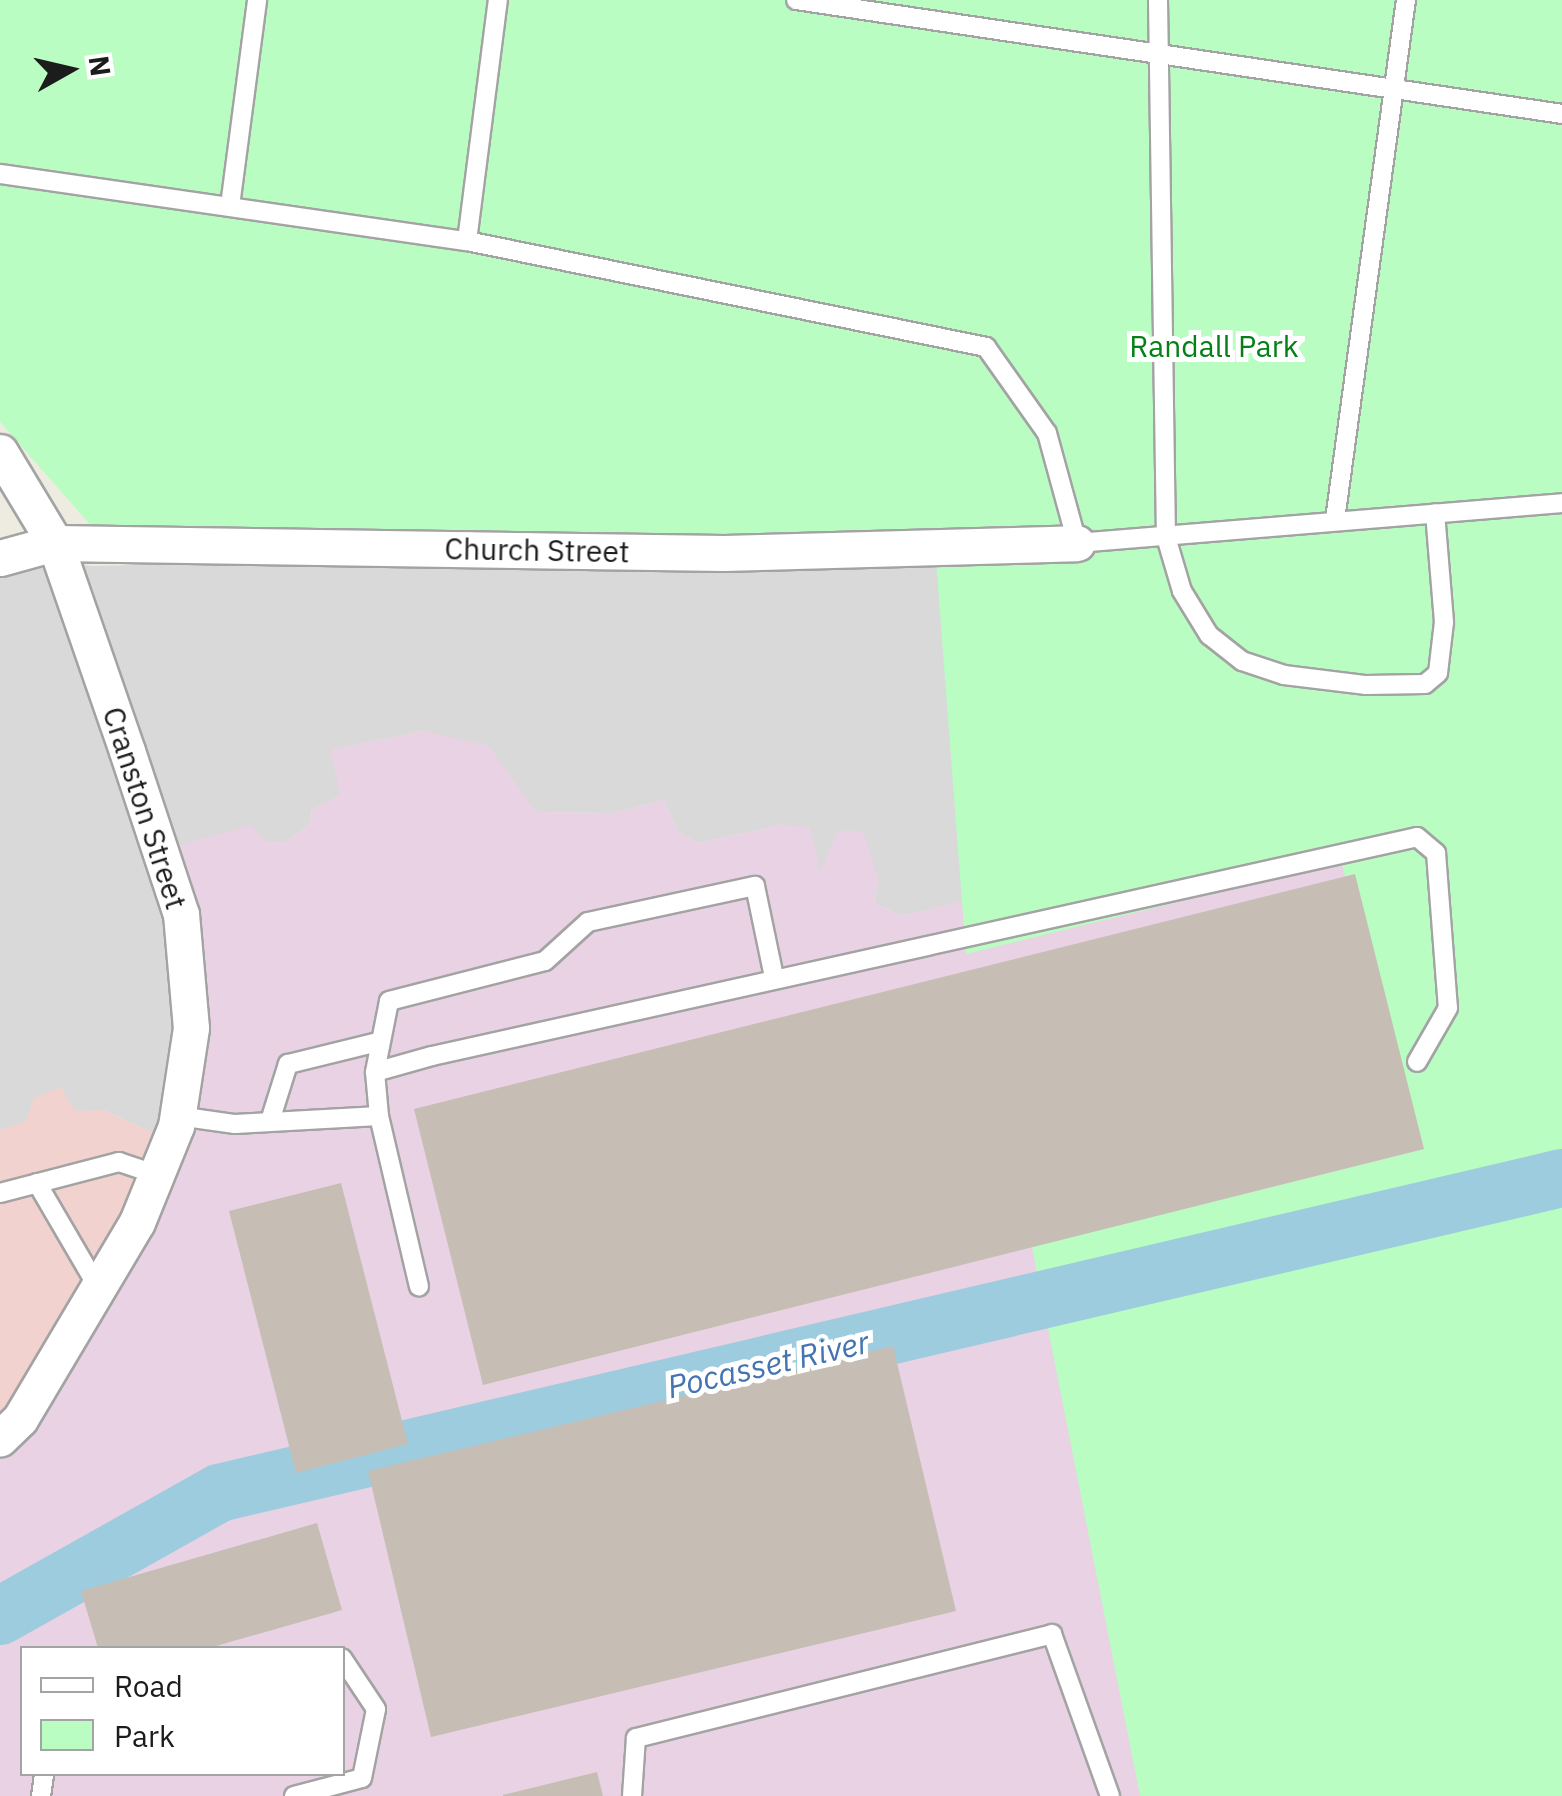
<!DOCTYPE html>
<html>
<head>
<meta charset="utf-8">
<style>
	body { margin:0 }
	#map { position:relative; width:1562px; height:1796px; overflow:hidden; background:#eeebe1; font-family:"IBM Plex Sans",sans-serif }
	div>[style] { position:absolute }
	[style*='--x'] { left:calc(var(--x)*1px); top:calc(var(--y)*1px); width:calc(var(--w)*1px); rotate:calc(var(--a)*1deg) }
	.residential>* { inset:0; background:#dad9d9 }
	.commercial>* { inset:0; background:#f1d2ce }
	.industrial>* { inset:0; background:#e8d2e3 }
	.park>* { inset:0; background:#b9fdc3 }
	.river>* { height:58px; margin:-29px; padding:0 29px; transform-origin:29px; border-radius:29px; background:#9eccdf }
	.building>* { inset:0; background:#c6bdb4 }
	.roads { filter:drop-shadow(2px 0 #a3a3a3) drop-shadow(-2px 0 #a3a3a3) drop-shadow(0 2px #a3a3a3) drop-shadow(0 -2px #a3a3a3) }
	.lane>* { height:18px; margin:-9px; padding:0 9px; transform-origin:9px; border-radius:9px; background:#fff }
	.street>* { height:35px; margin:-17.5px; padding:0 17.5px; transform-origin:17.5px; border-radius:17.5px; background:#fff }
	span { translate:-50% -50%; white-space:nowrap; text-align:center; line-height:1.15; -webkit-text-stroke:10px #fff; paint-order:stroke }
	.park-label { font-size:30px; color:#048016 }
	.street-label { font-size:30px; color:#1c1c1c }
	.water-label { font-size:32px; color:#4373b1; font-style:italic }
	.legend { position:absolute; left:20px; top:1646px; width:325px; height:130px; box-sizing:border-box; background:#fff; border:2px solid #a4a4a4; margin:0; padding:12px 18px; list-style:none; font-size:30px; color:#1c1c1c }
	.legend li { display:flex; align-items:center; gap:20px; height:50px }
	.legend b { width:50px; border:2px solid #a4a4a4 }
	.north { position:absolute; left:20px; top:20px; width:100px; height:100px; -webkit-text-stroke:8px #fff; paint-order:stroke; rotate:82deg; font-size:28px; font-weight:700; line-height:40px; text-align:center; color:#1c1c1c }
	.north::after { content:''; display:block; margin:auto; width:35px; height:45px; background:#1c1c1c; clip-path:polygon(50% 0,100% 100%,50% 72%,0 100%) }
</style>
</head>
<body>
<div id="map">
	<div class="residential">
		<i style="clip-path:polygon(937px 547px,988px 896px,900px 916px,874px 903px,878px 878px,820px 873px,782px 825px,698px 843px,678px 832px,664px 800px,614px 813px,535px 812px,423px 731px,331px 750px,341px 794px,312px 810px,310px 824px,285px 843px,267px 842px,183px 909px,171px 1141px,103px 1110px,0 1130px,0 556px,92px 566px)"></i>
	</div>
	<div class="commercial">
		<i style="clip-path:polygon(61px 1087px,75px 1111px,103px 1110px,171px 1141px,0 1444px,0 1130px,26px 1121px,34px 1098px)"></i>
	</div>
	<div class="industrial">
		<i style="clip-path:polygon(evenodd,423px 731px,489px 746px,536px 812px,614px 813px,664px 800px,678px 832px,698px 843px,782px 825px,810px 827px,820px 872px,838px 831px,863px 831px,878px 878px,874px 903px,900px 916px,1363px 807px,1562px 1169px,1562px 1796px,0 1796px,0 1444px,181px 1123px,165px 849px,251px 825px,267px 842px,285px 843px,310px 824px,312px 810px,340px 794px,330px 750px,423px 731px,22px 1648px,342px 1648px,342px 1774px,22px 1774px,22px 1648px)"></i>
	</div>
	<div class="park">
		<i style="clip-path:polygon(0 0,1562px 0,1562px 1796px,1140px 1796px,1032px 1247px,1424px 1149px,1341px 862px,966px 954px,935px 547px,101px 537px,0 422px)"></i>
	</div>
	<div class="river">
		<i style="--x:0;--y:1616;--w:251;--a:-29.3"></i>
		<i style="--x:219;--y:1493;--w:1379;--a:-13.2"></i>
	</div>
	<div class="building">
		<i style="clip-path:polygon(1355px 874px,1424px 1149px,483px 1385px,414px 1109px)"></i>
		<i style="clip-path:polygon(341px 1183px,408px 1444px,296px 1473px,229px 1211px)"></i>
		<i style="clip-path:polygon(893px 1346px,956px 1611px,431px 1737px,368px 1471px)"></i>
		<i style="clip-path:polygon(317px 1523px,342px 1610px,209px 1648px,98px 1648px,81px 1591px)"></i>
		<i style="clip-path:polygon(597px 1772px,603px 1796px,503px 1796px,503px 1795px)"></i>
	</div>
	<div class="roads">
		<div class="lane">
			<i style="--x:796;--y:0;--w:774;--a:8.46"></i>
			<i style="--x:1158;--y:0;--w:537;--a:89.15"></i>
			<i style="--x:1166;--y:537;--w:56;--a:73.5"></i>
			<i style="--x:1182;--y:591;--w:52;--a:58.5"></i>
			<i style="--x:1209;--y:635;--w:42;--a:38.2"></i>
			<i style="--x:1242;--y:661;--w:44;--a:18.4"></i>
			<i style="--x:1284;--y:675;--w:83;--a:7"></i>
			<i style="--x:1366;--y:685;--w:59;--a:-1"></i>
			<i style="--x:1425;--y:684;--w:17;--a:-40"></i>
			<i style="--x:1438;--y:673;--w:51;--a:-83.3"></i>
			<i style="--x:1444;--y:622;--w:109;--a:-94.7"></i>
			<i style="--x:0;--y:174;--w:472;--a:8.2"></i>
			<i style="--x:467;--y:241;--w:530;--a:11.54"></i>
			<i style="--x:986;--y:347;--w:105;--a:54.7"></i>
			<i style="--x:1047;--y:433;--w:114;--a:74.7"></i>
			<i style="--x:1077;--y:543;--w:487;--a:-4.7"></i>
			<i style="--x:230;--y:206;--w:208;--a:-82.5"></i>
			<i style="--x:467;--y:241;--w:243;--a:-82.7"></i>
			<i style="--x:1335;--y:520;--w:525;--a:-82.23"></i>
			<i style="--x:375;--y:1072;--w:72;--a:-78.8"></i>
			<i style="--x:389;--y:1001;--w:161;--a:-14.4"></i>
			<i style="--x:545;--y:961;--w:58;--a:-42.2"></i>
			<i style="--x:588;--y:922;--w:171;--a:-12.2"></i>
			<i style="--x:755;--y:886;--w:93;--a:78.2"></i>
			<i style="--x:178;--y:1116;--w:58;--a:8"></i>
			<i style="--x:235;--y:1124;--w:144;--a:-3.2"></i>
			<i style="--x:379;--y:1116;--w:175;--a:76.8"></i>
			<i style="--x:379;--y:1116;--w:44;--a:-95.2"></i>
			<i style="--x:375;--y:1072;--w:59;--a:-15.7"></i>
			<i style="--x:432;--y:1056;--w:1009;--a:-12.53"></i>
			<i style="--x:1417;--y:837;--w:25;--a:40"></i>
			<i style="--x:1436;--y:853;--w:155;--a:85.6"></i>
			<i style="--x:1448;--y:1008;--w:62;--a:119.9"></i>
			<i style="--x:270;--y:1121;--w:60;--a:-72.5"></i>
			<i style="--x:288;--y:1064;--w:93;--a:-13.7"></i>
			<i style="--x:37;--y:1183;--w:123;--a:59.7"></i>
			<i style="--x:0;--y:1193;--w:123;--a:-14.6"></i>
			<i style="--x:119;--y:1162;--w:41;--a:18.4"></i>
			<i style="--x:41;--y:1796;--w:22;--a:-82"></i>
			<i style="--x:294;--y:1796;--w:70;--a:-14.8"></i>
			<i style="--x:362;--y:1778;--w:70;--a:-78.5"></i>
			<i style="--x:376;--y:1709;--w:61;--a:-123.7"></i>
			<i style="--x:632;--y:1796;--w:58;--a:-86.1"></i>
			<i style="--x:636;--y:1738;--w:429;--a:-14"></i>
			<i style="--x:1052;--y:1634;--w:172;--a:70.3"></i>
		</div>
		<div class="street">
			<i style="--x:0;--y:452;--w:106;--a:58.9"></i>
			<i style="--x:55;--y:543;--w:220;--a:70.9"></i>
			<i style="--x:127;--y:751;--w:172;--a:71.7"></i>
			<i style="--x:181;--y:914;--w:114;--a:85"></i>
			<i style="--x:191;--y:1028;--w:99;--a:98.7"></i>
			<i style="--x:176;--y:1126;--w:104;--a:112.1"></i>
			<i style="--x:137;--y:1222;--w:229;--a:120.7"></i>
			<i style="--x:20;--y:1419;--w:28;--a:136"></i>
			<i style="--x:0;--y:558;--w:57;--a:-15.3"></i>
			<i style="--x:55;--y:543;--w:669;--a:0.86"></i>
			<i style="--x:724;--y:553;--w:353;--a:-1.6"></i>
		</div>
	</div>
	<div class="park-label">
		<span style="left:1214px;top:346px">Randall Park</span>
	</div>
	<div class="street-label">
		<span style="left:537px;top:550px;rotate:1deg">Church Street</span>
		<span style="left:145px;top:808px;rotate:72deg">Cranston Street</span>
	</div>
	<div class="water-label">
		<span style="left:768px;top:1364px;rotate:-13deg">Pocasset River</span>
	</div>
	<ul class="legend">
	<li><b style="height:12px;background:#fff"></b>Road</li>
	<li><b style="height:28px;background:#b9fdc3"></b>Park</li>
	</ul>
	<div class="north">N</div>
</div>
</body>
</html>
